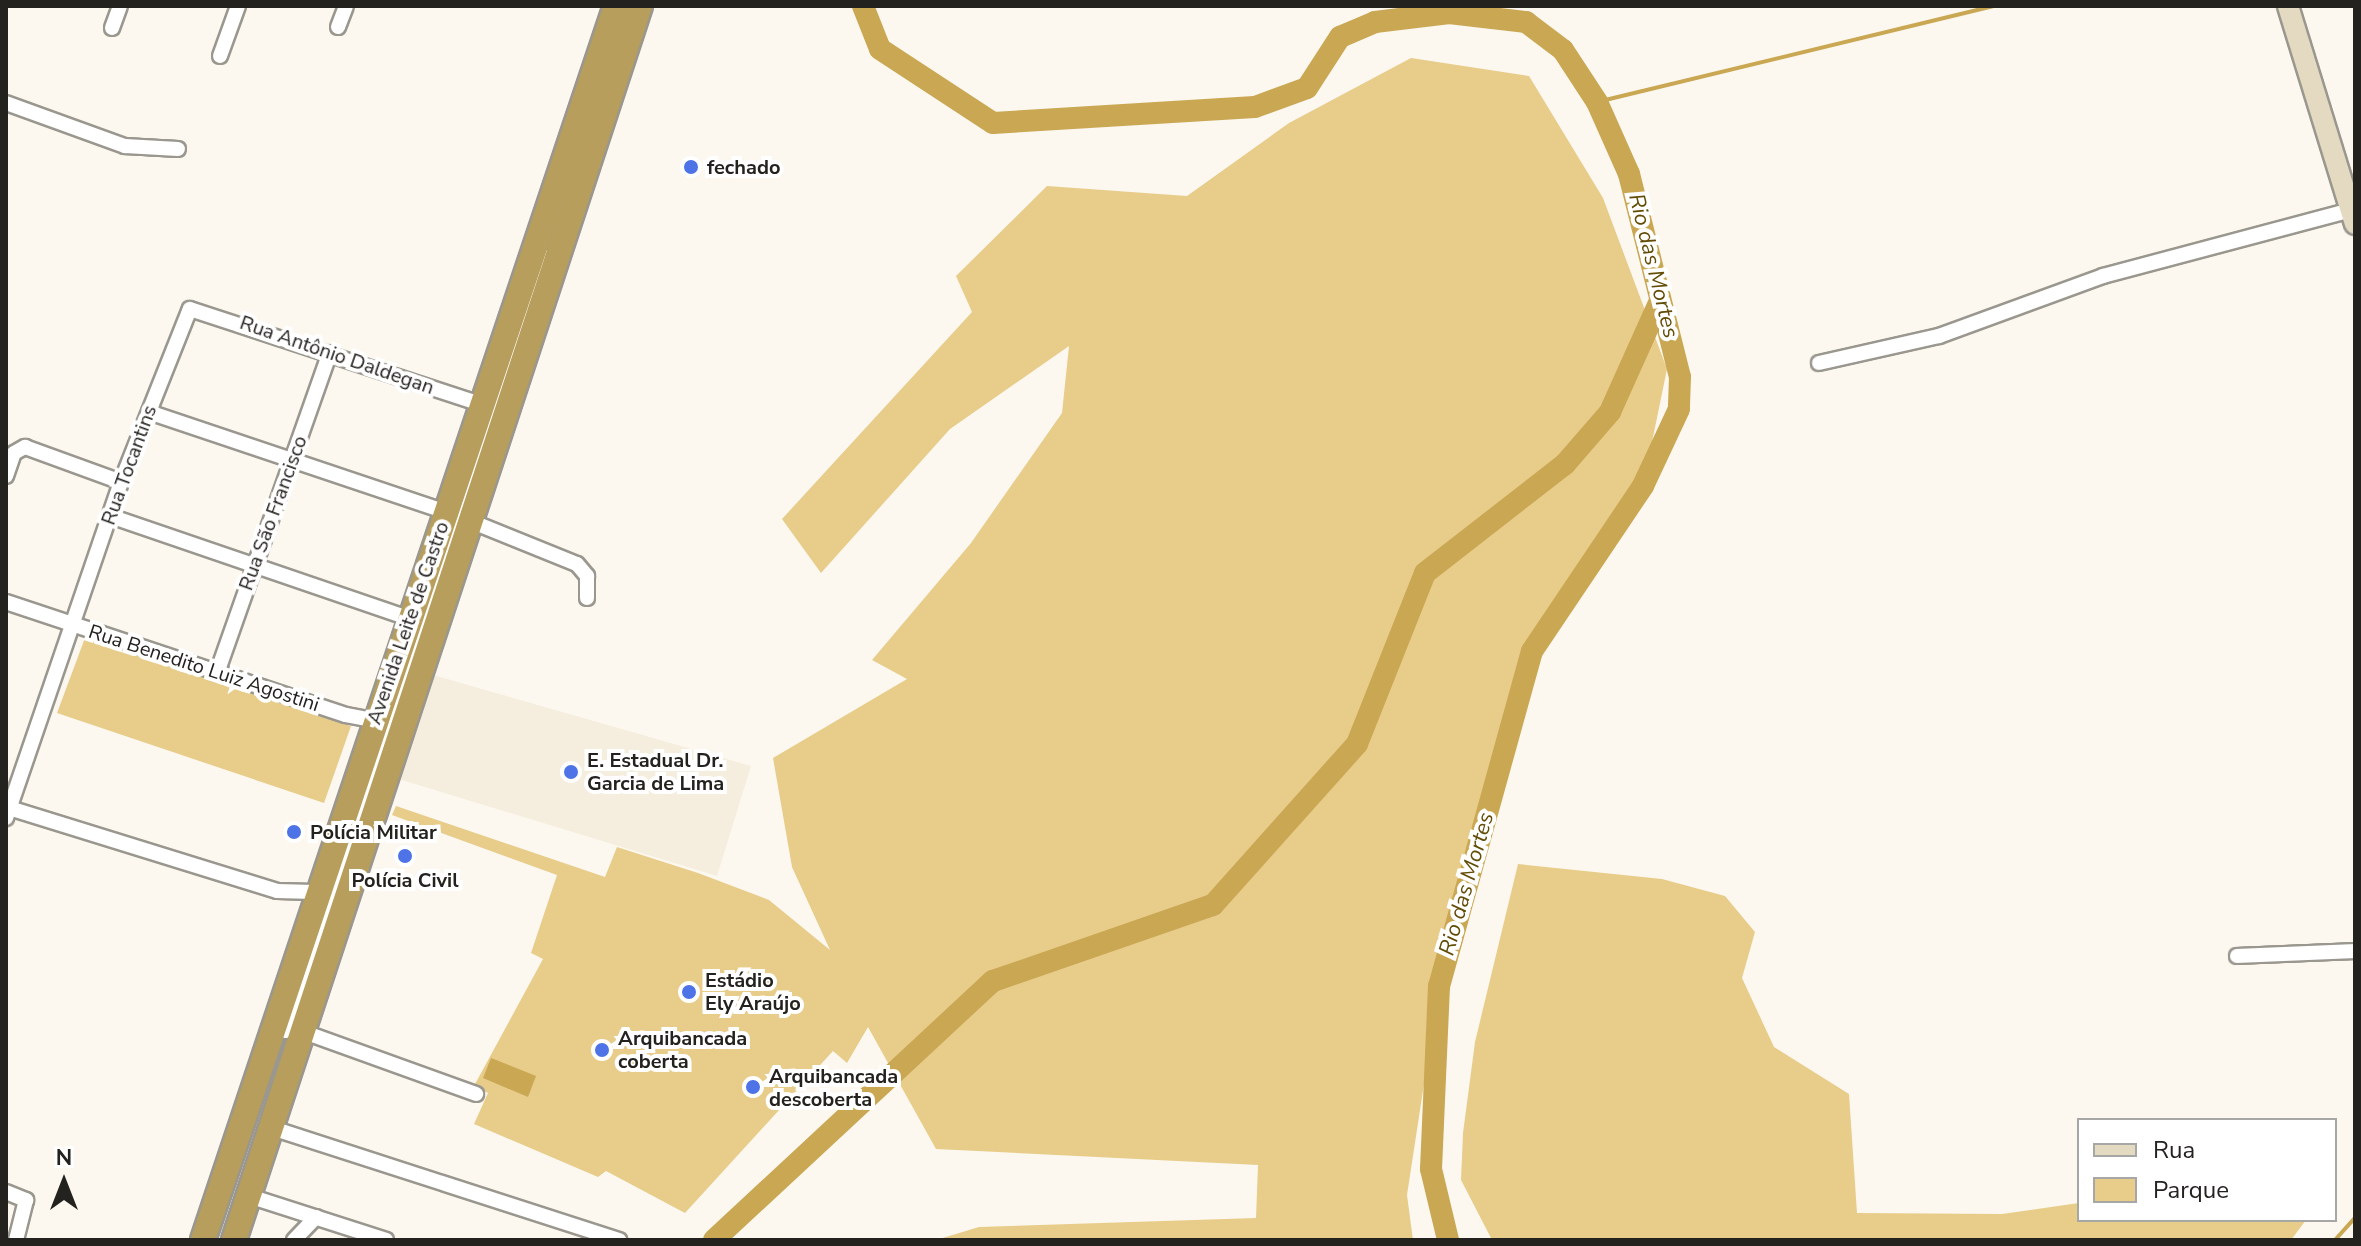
<!DOCTYPE html>
<html>
<head>
<meta charset="utf-8">
<style>
	body { margin:0 }
	#map { position:relative; width:2361px; height:1246px; overflow:hidden; background:#fcf8ef; font-family:"Nunito Sans",sans-serif }
	div>[style] { position:absolute }
	[style*='--x'] { left:calc(var(--x)*1px); top:calc(var(--y)*1px); width:calc(var(--w)*1px); rotate:calc(var(--a)*1deg) }
	.built>* { inset:0; background:#f5eede }
	.green>* { inset:0; background:#e8cc8a }
	.water>* { inset:0; background:#caa753 }
	.stream>* { height:4px; margin:-2px; padding:0 2px; transform-origin:2px; border-radius:2px; background:#caa753 }
	.river>* { height:22px; margin:-11px; padding:0 11px; transform-origin:11px; border-radius:11px; background:#caa753 }
	.roads { filter:drop-shadow(2px 0 #9a978f) drop-shadow(-2px 0 #9a978f) drop-shadow(0 2px #9a978f) drop-shadow(0 -2px #9a978f) }
	.pedestrian>* { height:11px; margin:-5.5px; padding:0 5.5px; transform-origin:5.5px; border-radius:5.5px; background:#fff }
	.minor>* { height:14px; margin:-7px; padding:0 7px; transform-origin:7px; border-radius:7px; background:#fff }
	.secondary>* { height:20px; margin:-10px; padding:0 10px; transform-origin:10px; border-radius:10px; background:#e4dac2 }
	.trunk>* { height:24px; margin:-12px; padding:0 12px; transform-origin:12px; border-radius:12px; background:#b79e5c }
	.dots>* { width:22px; height:22px; translate:-50% -50%; box-sizing:border-box; border:4px solid #fff; border-radius:50% }
	span { translate:-50% -50%; white-space:nowrap; text-align:center; line-height:1.15; -webkit-text-stroke:8px #fff; paint-order:stroke }
	.poi-label { font-size:20px; color:#23221f; font-weight:700 }
	.left { translate:0 -50%; text-align:left }
	.street-label { font-size:20px; color:#23221f }
	.water-label { font-size:22px; color:#634c06; font-style:italic }
	.frame { position:absolute; inset:0; border:8px solid #23221f; pointer-events:none }
	.legend { position:absolute; left:2077px; top:1118px; width:260px; height:104px; box-sizing:border-box; background:#fff; border:2px solid #a7a7a5; margin:0; padding:10px 14px; list-style:none; font-size:24px; color:#23221f }
	.legend li { display:flex; align-items:center; gap:16px; height:40px }
	.legend b { width:40px; border:2px solid #a7a7a5 }
	.north { position:absolute; left:24px; top:1142px; width:80px; height:80px; -webkit-text-stroke:6px #fff; paint-order:stroke; rotate:0deg; font-size:22px; font-weight:700; line-height:32px; text-align:center; color:#23221f }
	.north::after { content:''; display:block; margin:auto; width:28px; height:36px; background:#23221f; clip-path:polygon(50% 0,100% 100%,50% 72%,0 100%) }
</style>
</head>
<body>
<div id="map">
	<div class="built">
		<i style="clip-path:polygon(426px 673px,751px 766px,717px 876px,392px 777px)"></i>
	</div>
	<div class="green">
		<i style="clip-path:polygon(1411px 58px,1529px 76px,1603px 198px,1667px 369px,1643px 486px,1532px 651px,1439px 986px,1407px 1195px,1413px 1240px,936px 1240px,979px 1227px,1256px 1218px,1258px 1165px,936px 1149px,868px 1027px,847px 1063px,833px 1051px,685px 1213px,606px 1171px,598px 1177px,474px 1124px,488px 1093px,474px 1086px,543px 959px,531px 953px,557px 875px,392px 815px,396px 806px,605px 877px,617px 847px,698px 873px,769px 900px,830px 950px,792px 867px,773px 758px,907px 679px,872px 660px,971px 543px,1062px 413px,1069px 346px,950px 429px,821px 573px,782px 519px,972px 312px,956px 276px,1047px 186px,1187px 196px,1289px 123px)"></i>
		<i style="clip-path:polygon(85px 638px,351px 726px,324px 803px,57px 713px)"></i>
		<i style="clip-path:polygon(1518px 864px,1662px 879px,1725px 896px,1755px 932px,1742px 978px,1774px 1047px,1849px 1094px,1857px 1213px,2002px 1214px,2079px 1203px,2079px 1220px,2306px 1220px,2291px 1240px,1492px 1240px,1461px 1180px,1463px 1133px,1475px 1042px)"></i>
	</div>
	<div class="water">
		<i style="clip-path:polygon(491px 1058px,536px 1076px,528px 1097px,483px 1078px)"></i>
	</div>
	<div class="stream">
		<i style="--x:1597;--y:102;--w:407;--a:-13.6"></i>
		<i style="--x:2335;--y:1240;--w:30;--a:-48"></i>
	</div>
	<div class="river">
		<i style="--x:863;--y:6;--w:46;--a:68.4"></i>
		<i style="--x:880;--y:49;--w:135;--a:33.2"></i>
		<i style="--x:993;--y:123;--w:262;--a:-3.5"></i>
		<i style="--x:1255;--y:107;--w:55;--a:-20.1"></i>
		<i style="--x:1307;--y:88;--w:61;--a:-57.1"></i>
		<i style="--x:1340;--y:37;--w:38;--a:-23"></i>
		<i style="--x:1375;--y:22;--w:75;--a:-6.9"></i>
		<i style="--x:1449;--y:13;--w:78;--a:6.7"></i>
		<i style="--x:1526;--y:22;--w:46;--a:37.1"></i>
		<i style="--x:1563;--y:50;--w:62;--a:56.8"></i>
		<i style="--x:1597;--y:102;--w:79;--a:66"></i>
		<i style="--x:1629;--y:174;--w:209;--a:75.9"></i>
		<i style="--x:1680;--y:377;--w:32;--a:92"></i>
		<i style="--x:1679;--y:409;--w:85;--a:115.1"></i>
		<i style="--x:1643;--y:486;--w:199;--a:123.9"></i>
		<i style="--x:1532;--y:651;--w:348;--a:105.5"></i>
		<i style="--x:1439;--y:986;--w:183;--a:92.5"></i>
		<i style="--x:1431;--y:1169;--w:73;--a:76.5"></i>
		<i style="--x:714;--y:1240;--w:381;--a:-42.9"></i>
		<i style="--x:993;--y:981;--w:233;--a:-19.1"></i>
		<i style="--x:1213;--y:905;--w:216;--a:-48.2"></i>
		<i style="--x:1357;--y:744;--w:184;--a:-68.3"></i>
		<i style="--x:1425;--y:573;--w:177;--a:-37.9"></i>
		<i style="--x:1565;--y:464;--w:69;--a:-49.1"></i>
		<i style="--x:1610;--y:412;--w:120;--a:-65.8"></i>
	</div>
	<div class="roads">
		<div class="pedestrian">
			<i style="--x:285;--y:1032;--w:819;--a:-71.5"></i>
		</div>
		<div class="minor">
			<i style="--x:338;--y:27;--w:22;--a:-69"></i>
			<i style="--x:112;--y:28;--w:23;--a:-70"></i>
			<i style="--x:220;--y:56;--w:53;--a:-70.2"></i>
			<i style="--x:6;--y:103;--w:127;--a:19.9"></i>
			<i style="--x:125;--y:146;--w:53;--a:3.2"></i>
			<i style="--x:1819;--y:363;--w:123;--a:-12.7"></i>
			<i style="--x:1939;--y:336;--w:175;--a:-20.1"></i>
			<i style="--x:2103;--y:276;--w:257;--a:-14.9"></i>
			<i style="--x:149;--y:412;--w:326;--a:18.6"></i>
			<i style="--x:458;--y:516;--w:128;--a:22"></i>
			<i style="--x:577;--y:564;--w:16;--a:50"></i>
			<i style="--x:587;--y:576;--w:22;--a:90"></i>
			<i style="--x:6;--y:476;--w:24;--a:-71"></i>
			<i style="--x:14;--y:453;--w:13;--a:-29"></i>
			<i style="--x:25;--y:447;--w:102;--a:20"></i>
			<i style="--x:110;--y:516;--w:324;--a:18.9"></i>
			<i style="--x:6;--y:602;--w:358;--a:18.4"></i>
			<i style="--x:346;--y:715;--w:60;--a:10.6"></i>
			<i style="--x:217;--y:673;--w:339;--a:-70.6"></i>
			<i style="--x:6;--y:807;--w:284;--a:17.2"></i>
			<i style="--x:277;--y:891;--w:75;--a:1.5"></i>
			<i style="--x:6;--y:818;--w:355;--a:-71.1"></i>
			<i style="--x:121;--y:482;--w:186;--a:-68.3"></i>
			<i style="--x:190;--y:309;--w:308;--a:18.1"></i>
			<i style="--x:2237;--y:956;--w:118;--a:-2.4"></i>
			<i style="--x:304;--y:1032;--w:183;--a:19.8"></i>
			<i style="--x:272;--y:1128;--w:365;--a:17.9"></i>
			<i style="--x:6;--y:1192;--w:22;--a:22"></i>
			<i style="--x:26;--y:1200;--w:41;--a:104"></i>
			<i style="--x:249;--y:1196;--w:144;--a:17.8"></i>
			<i style="--x:294;--y:1240;--w:32;--a:-46"></i>
		</div>
		<div class="secondary">
			<i style="--x:2288;--y:6;--w:228;--a:72.9"></i>
		</div>
		<div class="trunk">
			<i style="--x:203;--y:1240;--w:1301;--a:-71.5"></i>
			<i style="--x:234;--y:1240;--w:1299;--a:-71.79"></i>
		</div>
	</div>
	<div class="dots">
		<i style="left:691px;top:167px;background:#4d73e6"></i>
		<i style="left:571px;top:772px;background:#4d73e6"></i>
		<i style="left:294px;top:832px;background:#4d73e6"></i>
		<i style="left:405px;top:856px;background:#4d73e6"></i>
		<i style="left:689px;top:992px;background:#4d73e6"></i>
		<i style="left:602px;top:1050px;background:#4d73e6"></i>
		<i style="left:753px;top:1087px;background:#4d73e6"></i>
	</div>
	<div class="poi-label">
		<span class="left" style="left:707px;top:167px">fechado</span>
		<span class="left" style="left:587px;top:772px">E. Estadual Dr.<br>Garcia de Lima</span>
		<span class="left" style="left:310px;top:832px">Polícia Militar</span>
		<span style="left:405px;top:880px">Polícia Civil</span>
		<span class="left" style="left:705px;top:992px">Estádio<br>Ely Araújo</span>
		<span class="left" style="left:618px;top:1050px">Arquibancada<br>coberta</span>
		<span class="left" style="left:769px;top:1088px">Arquibancada<br>descoberta</span>
	</div>
	<div class="street-label">
		<span style="left:337px;top:355px;rotate:19deg">Rua Antônio Daldegan</span>
		<span style="left:129px;top:465px;rotate:-70deg">Rua Tocantins</span>
		<span style="left:273px;top:513px;rotate:-70deg">Rua São Francisco</span>
		<span style="left:408px;top:623px;rotate:-71deg">Avenida Leite de Castro</span>
		<span style="left:204px;top:668px;rotate:18deg">Rua Benedito Luiz Agostini</span>
	</div>
	<div class="water-label">
		<span style="left:1653px;top:266px;rotate:76deg">Rio das Mortes</span>
		<span style="left:1467px;top:884px;rotate:-74deg">Rio das Mortes</span>
	</div>
	<div class="frame"></div>
	<ul class="legend">
	<li><b style="height:10px;background:#e4dac2"></b>Rua</li>
	<li><b style="height:22px;background:#e8cc8a"></b>Parque</li>
	</ul>
	<div class="north">N</div>
</div>
</body>
</html>
